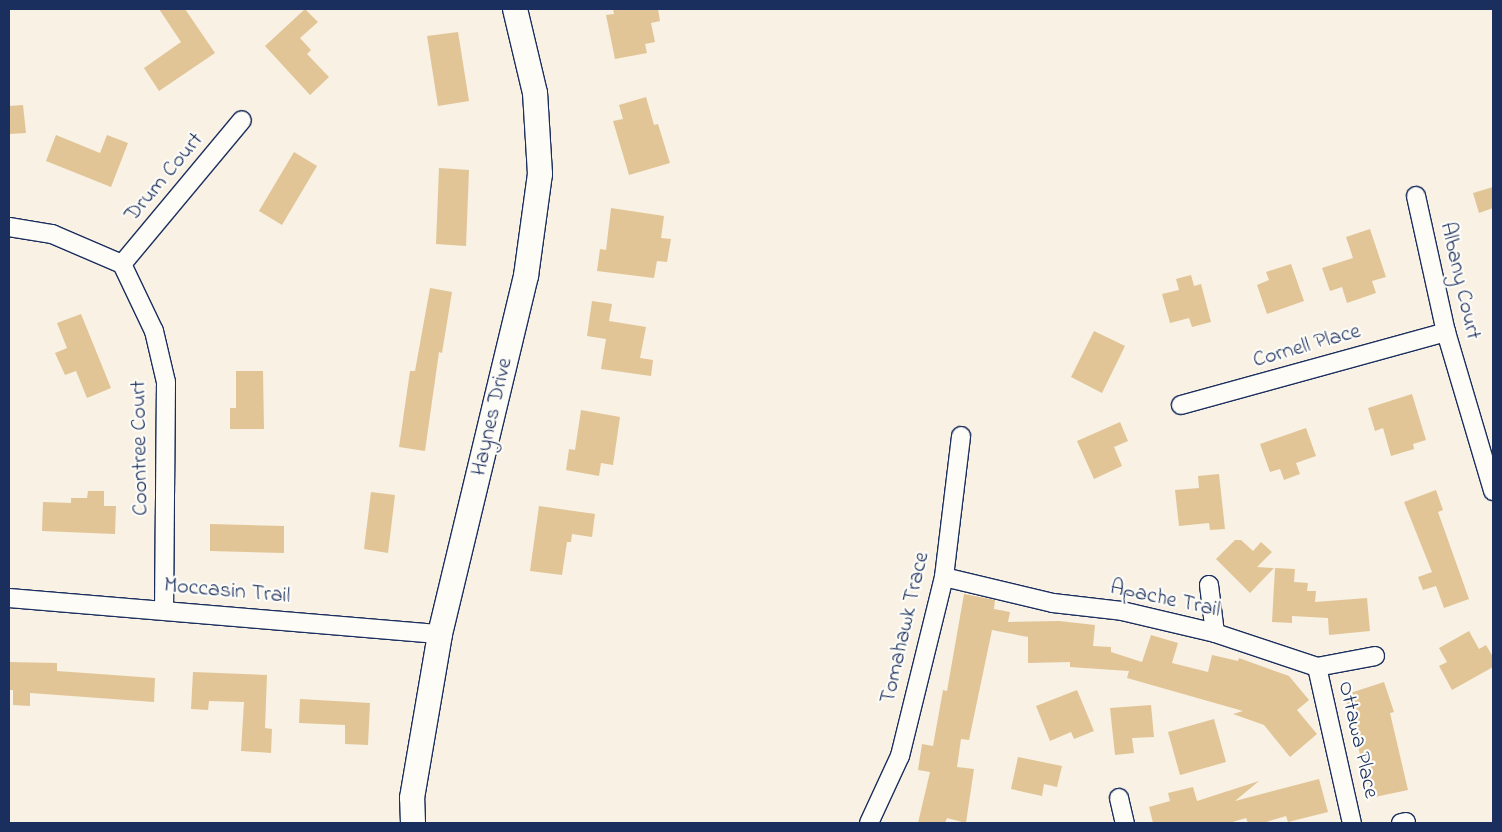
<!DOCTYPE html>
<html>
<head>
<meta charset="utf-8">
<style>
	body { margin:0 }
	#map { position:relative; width:1502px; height:832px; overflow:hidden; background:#f8f1e4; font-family:"Indie Flower",sans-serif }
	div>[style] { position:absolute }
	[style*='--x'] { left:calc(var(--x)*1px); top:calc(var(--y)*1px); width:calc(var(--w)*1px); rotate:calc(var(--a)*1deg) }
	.building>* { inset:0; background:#e2c596 }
	.roads { filter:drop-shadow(1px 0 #1b2f5e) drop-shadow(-1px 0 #1b2f5e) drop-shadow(0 1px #1b2f5e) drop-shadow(0 -1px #1b2f5e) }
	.street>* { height:18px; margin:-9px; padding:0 9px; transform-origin:9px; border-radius:9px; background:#fdfcf7 }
	.secondary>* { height:24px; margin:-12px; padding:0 12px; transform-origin:12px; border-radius:12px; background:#fdfcf7 }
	span { translate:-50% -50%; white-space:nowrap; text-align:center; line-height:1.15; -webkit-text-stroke:4.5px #fdfcf7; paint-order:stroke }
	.street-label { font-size:22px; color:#1b2f5e }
	.frame { position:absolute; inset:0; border:10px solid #1b2f5e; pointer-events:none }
</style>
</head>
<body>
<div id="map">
	<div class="building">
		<i style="clip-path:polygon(159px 9px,185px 9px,215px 53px,159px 91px,144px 68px,181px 42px)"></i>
		<i style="clip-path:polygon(305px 9px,318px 22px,300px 38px,311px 50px,307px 54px,329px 77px,310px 95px,265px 46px)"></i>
		<i style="clip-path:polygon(613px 9px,658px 9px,660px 21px,651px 23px,655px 42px,645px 44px,647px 53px,615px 59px,606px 15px,614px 14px)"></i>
		<i style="clip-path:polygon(458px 32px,469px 101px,438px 106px,427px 36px)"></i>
		<i style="clip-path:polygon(646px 97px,654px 125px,658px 124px,670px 163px,629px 175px,613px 121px,623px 119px,619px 105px)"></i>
		<i style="clip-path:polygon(23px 105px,26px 133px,9px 134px,9px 106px)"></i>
		<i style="clip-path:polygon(56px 135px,100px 153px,107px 135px,128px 143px,111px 187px,46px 161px)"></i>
		<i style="clip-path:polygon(294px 152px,317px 166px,282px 225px,259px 211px)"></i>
		<i style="clip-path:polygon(439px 168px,469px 170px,466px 246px,436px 244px)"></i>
		<i style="clip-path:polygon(1493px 187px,1493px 208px,1479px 213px,1473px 193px)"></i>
		<i style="clip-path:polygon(611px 208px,664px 216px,661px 238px,671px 239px,667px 262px,657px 261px,654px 278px,597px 271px,600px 249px,606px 250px)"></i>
		<i style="clip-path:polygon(1370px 229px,1386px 277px,1372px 281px,1376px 293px,1347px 303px,1342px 287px,1330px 291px,1322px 268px,1353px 258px,1346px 237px)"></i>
		<i style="clip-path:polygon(1291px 264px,1304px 301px,1267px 314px,1257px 285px,1269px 280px,1266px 272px)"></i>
		<i style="clip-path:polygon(1191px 275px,1194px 286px,1201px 284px,1211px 322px,1192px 327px,1189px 318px,1170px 323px,1162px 294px,1179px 290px,1176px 279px)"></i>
		<i style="clip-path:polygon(430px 288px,452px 292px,442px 353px,439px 352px,425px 451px,399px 447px,410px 371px,415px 371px)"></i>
		<i style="clip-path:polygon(592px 301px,612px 304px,609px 321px,646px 327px,640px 358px,653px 360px,651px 376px,601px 369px,606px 339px,587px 336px)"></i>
		<i style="clip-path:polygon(81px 314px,111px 388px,87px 398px,76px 371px,65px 375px,55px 353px,67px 348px,57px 323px)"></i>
		<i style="clip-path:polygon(1094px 331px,1125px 346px,1102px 393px,1071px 377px)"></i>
		<i style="clip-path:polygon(236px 371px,263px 371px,264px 429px,230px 429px,230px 408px,236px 408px)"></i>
		<i style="clip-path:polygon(1412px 394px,1426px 440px,1413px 444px,1414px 449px,1391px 456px,1383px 428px,1375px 431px,1368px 408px)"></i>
		<i style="clip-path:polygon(581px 410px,620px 417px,613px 465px,601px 463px,599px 476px,566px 470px,569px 449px,575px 450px)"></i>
		<i style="clip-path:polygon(1120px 422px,1128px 441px,1114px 447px,1122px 466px,1094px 479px,1077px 441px)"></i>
		<i style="clip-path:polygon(1306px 428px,1316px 456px,1296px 463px,1300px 474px,1284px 480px,1280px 469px,1270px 472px,1260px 444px)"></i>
		<i style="clip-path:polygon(1219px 474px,1225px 529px,1210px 530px,1209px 523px,1179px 526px,1175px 490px,1199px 488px,1198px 476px)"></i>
		<i style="clip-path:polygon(1436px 490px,1443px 510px,1438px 512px,1469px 599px,1444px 608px,1436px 586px,1423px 590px,1418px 577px,1432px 572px,1404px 502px)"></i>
		<i style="clip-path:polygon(88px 491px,104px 491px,104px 506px,116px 506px,115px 534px,42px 531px,43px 502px,71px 503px,71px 498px,87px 498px)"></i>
		<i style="clip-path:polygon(371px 492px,395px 495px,388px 553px,364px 549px)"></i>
		<i style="clip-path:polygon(539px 506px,595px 514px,592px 537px,572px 534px,571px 542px,567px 542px,562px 575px,530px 571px)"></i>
		<i style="clip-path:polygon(210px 524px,284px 526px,284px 553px,210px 551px)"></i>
		<i style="clip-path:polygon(1235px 540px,1241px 540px,1253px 551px,1261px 542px,1272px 552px,1257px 567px,1274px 568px,1250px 593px,1216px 559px)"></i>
		<i style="clip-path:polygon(1275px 568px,1295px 569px,1294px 582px,1308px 583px,1307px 591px,1316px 591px,1315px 602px,1367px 598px,1370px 631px,1329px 635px,1328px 618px,1292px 616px,1292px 623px,1272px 622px)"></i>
		<i style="clip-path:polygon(964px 594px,995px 600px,994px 609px,1010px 612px,1008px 622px,1059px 621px,1095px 625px,1093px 646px,1111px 647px,1111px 652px,1142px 662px,1151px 635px,1178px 643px,1172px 663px,1208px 672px,1212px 655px,1238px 661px,1239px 658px,1289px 676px,1309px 700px,1297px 710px,1317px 734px,1290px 757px,1264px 725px,1233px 714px,1243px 711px,1127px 678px,1129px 671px,1070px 667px,1070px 662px,1028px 663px,1028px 637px,992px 630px,969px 740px,961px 739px,957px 767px,974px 769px,966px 823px,947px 818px,945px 823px,918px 823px,930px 772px,918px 770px,922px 744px,933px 746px,943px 690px,947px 691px)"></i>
		<i style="clip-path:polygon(1469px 631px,1479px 649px,1486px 645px,1493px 657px,1493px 667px,1452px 690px,1439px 666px,1447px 662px,1439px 648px)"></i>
		<i style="clip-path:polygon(9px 662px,57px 663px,57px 671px,155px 678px,154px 702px,30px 693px,30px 706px,13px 705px,13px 690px,9px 690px)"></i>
		<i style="clip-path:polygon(193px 672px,267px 675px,265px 728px,272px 729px,271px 753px,241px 751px,244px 702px,209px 701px,208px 710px,191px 709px)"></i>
		<i style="clip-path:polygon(1384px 682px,1394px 712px,1390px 713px,1408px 790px,1370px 798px,1358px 746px,1361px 745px,1344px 695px)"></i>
		<i style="clip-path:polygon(1077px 690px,1094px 731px,1074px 739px,1071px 732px,1050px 741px,1036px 706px)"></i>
		<i style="clip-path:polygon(300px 699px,370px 703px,368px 745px,345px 744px,345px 725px,299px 723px)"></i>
		<i style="clip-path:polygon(1151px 705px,1154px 737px,1132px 738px,1134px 753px,1115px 755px,1110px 708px)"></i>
		<i style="clip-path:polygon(1214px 719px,1226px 762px,1180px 775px,1168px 732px)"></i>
		<i style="clip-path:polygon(1018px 757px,1062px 766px,1057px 787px,1044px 784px,1042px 796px,1011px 789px)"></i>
		<i style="clip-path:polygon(1319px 779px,1328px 812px,1288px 822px,1286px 816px,1263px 823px,1248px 823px,1246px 818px,1229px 823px,1153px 823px,1149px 807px,1170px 801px,1168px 793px,1193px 787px,1197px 801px,1259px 781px,1235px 801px)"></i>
	</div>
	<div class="roads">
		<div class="street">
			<i style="--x:1416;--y:196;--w:139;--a:77.6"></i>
			<i style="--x:1446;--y:332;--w:166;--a:73.5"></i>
			<i style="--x:9;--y:227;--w:44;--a:9.2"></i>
			<i style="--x:52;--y:234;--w:76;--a:23.2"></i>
			<i style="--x:122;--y:264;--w:74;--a:64.5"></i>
			<i style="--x:154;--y:331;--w:52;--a:76.8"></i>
			<i style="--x:166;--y:382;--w:227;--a:90.5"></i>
			<i style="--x:122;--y:264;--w:187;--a:-50.2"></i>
			<i style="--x:1181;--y:405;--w:275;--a:-15.4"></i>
			<i style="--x:944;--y:577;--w:112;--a:13.4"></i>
			<i style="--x:1053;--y:603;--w:69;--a:6.6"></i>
			<i style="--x:1122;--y:611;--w:96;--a:13.3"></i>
			<i style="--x:1215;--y:633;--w:108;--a:18.4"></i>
			<i style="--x:1317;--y:667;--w:59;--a:-10.7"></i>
			<i style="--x:1209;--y:585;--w:48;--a:82.9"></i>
			<i style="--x:9;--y:598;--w:433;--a:4.8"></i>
			<i style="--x:1317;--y:667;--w:160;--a:77.4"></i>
			<i style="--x:1119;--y:798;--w:26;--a:77"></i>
			<i style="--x:869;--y:823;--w:74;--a:-65.2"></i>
			<i style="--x:900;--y:756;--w:184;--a:-76.2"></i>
			<i style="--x:944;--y:577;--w:142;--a:-83.1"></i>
			<i style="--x:1401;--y:823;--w:5;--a:-11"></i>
		</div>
		<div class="secondary">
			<i style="--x:413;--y:823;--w:25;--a:-92"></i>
			<i style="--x:412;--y:798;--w:166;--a:-80.3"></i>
			<i style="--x:440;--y:634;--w:368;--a:-76.5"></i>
			<i style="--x:526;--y:276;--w:103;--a:-82.2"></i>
			<i style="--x:540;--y:174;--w:81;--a:-93.5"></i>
			<i style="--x:535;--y:93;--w:86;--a:-103.4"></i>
		</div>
	</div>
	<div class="street-label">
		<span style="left:165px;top:178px;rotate:-50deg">Drum Court</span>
		<span style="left:1459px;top:281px;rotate:77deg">Albany Court</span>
		<span style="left:1307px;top:347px;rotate:-16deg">Cornell Place</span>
		<span style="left:493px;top:417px;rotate:-77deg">Haynes Drive</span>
		<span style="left:141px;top:448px;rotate:-91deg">Coontree Court</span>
		<span style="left:227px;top:592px;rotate:5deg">Moccasin Trail</span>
		<span style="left:1165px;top:600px;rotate:12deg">Apache Trail</span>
		<span style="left:906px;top:628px;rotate:-77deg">Tomahawk Trace</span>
		<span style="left:1357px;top:740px;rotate:77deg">Ottawa Place</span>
	</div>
	<div class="frame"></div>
</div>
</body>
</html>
